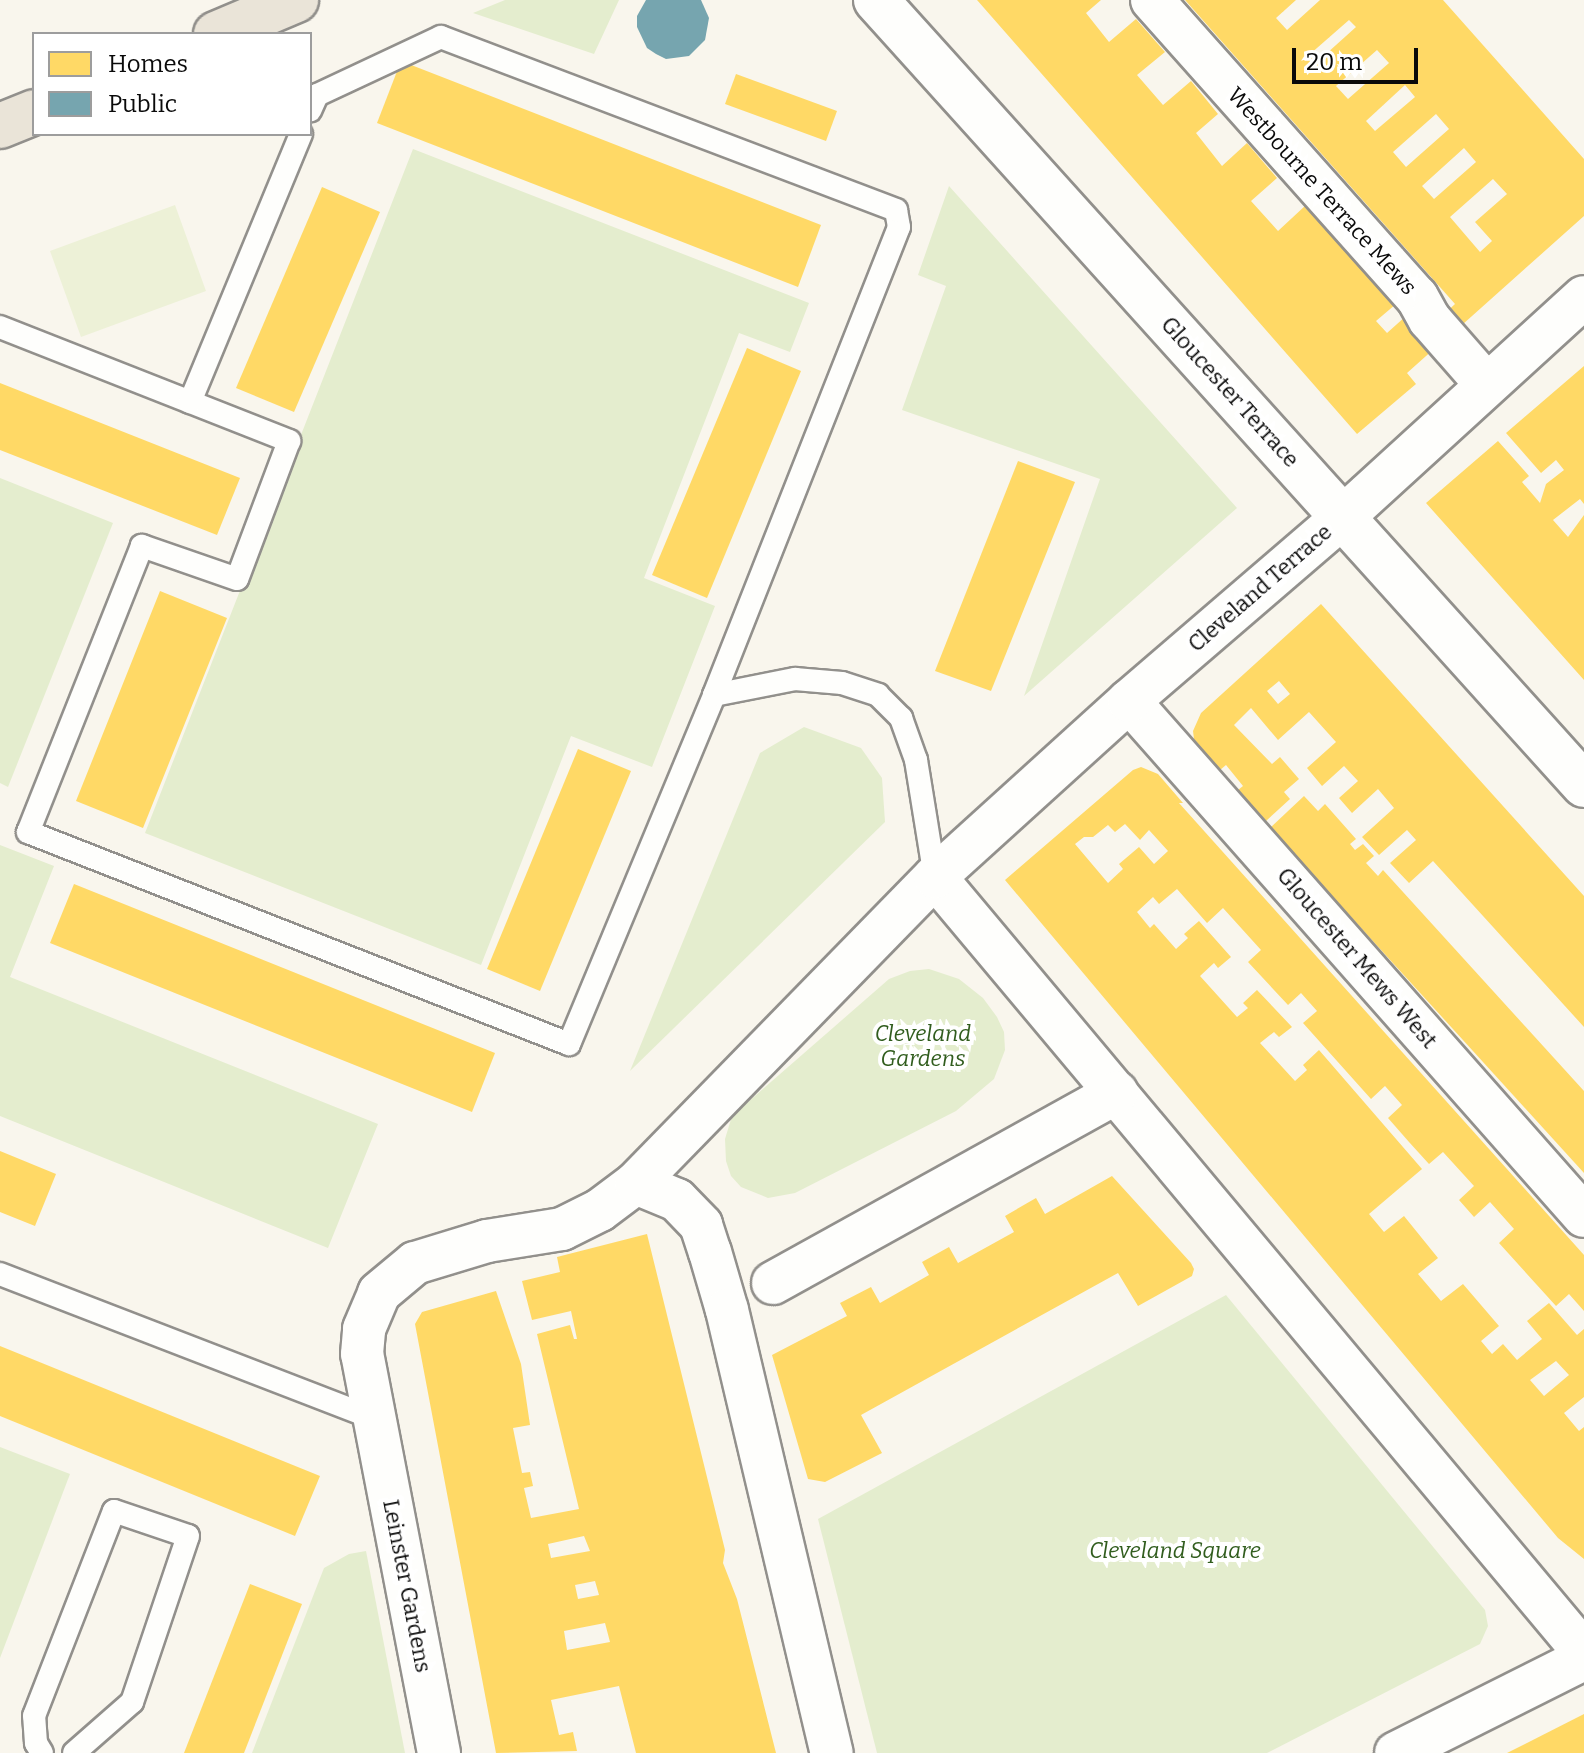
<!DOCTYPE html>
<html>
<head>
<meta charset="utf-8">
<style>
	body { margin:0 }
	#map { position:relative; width:1584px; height:1753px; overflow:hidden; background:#f9f6ed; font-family:Bitter,serif }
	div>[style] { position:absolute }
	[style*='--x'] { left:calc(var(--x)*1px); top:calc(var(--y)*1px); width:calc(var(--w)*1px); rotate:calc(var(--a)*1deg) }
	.green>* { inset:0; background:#e4edce }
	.pitch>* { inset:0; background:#edf1d7 }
	.homes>* { inset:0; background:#ffd966 }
	.public>* { inset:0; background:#76a5af }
	.roads { filter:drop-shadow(2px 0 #92908c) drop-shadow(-2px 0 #92908c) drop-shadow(0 2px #92908c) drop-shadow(0 -2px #92908c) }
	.service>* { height:22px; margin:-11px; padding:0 11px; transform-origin:11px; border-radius:11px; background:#fefefc }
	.minor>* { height:42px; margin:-21px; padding:0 21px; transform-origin:21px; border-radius:21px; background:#fefefc }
	.tertiary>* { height:44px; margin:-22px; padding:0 22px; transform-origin:22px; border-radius:22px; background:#fefefc }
	.primary>* { height:44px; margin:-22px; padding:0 22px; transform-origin:22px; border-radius:22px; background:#eae4d8 }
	span { translate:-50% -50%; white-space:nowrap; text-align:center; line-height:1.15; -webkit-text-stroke:8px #fff; paint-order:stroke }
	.street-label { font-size:22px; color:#0a0a0a }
	.park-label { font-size:22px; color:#315d1e; font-style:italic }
	.legend { position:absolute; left:32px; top:32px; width:280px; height:104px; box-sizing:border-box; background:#fff; border:2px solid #9d9d9d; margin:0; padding:10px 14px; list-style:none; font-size:24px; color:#0a0a0a }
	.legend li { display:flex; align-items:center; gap:16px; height:40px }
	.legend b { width:40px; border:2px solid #9d9d9d }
	.scale { position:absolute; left:1292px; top:48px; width:126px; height:36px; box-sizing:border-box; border:4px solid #0a0a0a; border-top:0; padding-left:10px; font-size:24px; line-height:28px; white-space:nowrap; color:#0a0a0a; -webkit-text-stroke:6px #fff; paint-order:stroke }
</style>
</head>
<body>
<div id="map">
	<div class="green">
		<i style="clip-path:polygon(505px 0,619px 0,594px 54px,473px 13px)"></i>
		<i style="clip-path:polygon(413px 149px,809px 303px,790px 352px,739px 333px,644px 578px,715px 606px,652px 767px,571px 736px,481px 965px,145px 833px)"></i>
		<i style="clip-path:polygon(949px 186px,1237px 508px,1024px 696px,1100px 479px,902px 410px,946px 286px,918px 275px)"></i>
		<i style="clip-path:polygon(0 478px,113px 523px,8px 787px,0 783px)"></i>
		<i style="clip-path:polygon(804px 727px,861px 748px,882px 778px,885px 822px,630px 1071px,760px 753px)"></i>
		<i style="clip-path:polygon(0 845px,54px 866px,10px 977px,378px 1124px,328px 1248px,0 1116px)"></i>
		<i style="clip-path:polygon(929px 969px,959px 979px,983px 998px,997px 1017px,1004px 1032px,1005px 1050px,994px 1079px,956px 1111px,795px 1193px,768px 1198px,741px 1187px,731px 1176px,726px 1161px,725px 1139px,732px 1116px,889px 979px,910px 971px)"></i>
		<i style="clip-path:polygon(1226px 1295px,1485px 1610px,1488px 1626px,1480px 1644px,1267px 1753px,877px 1753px,818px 1519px)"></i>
		<i style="clip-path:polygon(0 1447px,70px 1474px,0 1658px)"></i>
		<i style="clip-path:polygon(366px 1551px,405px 1753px,252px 1753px,324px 1568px,349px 1554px)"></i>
	</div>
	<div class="pitch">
		<i style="clip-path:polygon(175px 205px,206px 291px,81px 337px,50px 251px)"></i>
	</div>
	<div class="homes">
		<i style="clip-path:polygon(977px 0,1101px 0,1086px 13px,1109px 42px,1136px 19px,1165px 52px,1137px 75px,1163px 105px,1191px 81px,1218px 114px,1196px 133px,1222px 166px,1247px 143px,1277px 178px,1251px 201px,1278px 231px,1306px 205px,1396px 304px,1376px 321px,1387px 333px,1406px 316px,1435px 348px,1407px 373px,1416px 384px,1357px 434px)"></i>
		<i style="clip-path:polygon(evenodd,1185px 0,1296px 0,1276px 18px,1287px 30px,1320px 0,1443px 0,1584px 159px,1584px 216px,1453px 333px,1440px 318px,1455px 304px,1185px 0,1349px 20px,1356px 27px,1316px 63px,1309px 55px,1349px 20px,1185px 0,1377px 50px,1389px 63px,1348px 99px,1336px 86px,1377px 50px,1185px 0,1405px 85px,1415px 97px,1375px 131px,1366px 121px,1405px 85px,1185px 0,1436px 114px,1449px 129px,1406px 167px,1393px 152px,1436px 114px,1185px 0,1464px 148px,1476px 162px,1434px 199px,1422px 186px,1464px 148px,1185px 0,1493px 179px,1507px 194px,1475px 222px,1492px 241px,1480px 252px,1450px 217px,1493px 179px)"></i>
		<i style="clip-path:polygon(401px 61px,821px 225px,798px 287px,377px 123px)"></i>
		<i style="clip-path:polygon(736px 74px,837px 111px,826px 141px,725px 104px)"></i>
		<i style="clip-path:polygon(322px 187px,380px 212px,294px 412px,236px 388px)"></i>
		<i style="clip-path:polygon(747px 348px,801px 371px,707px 598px,652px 575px)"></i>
		<i style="clip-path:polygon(1584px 366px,1584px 504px,1580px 499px,1553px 520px,1568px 537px,1584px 515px,1584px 680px,1426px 503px,1498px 441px,1529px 476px,1522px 482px,1540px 503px,1546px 484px,1564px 470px,1556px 460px,1541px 473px,1506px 433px)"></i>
		<i style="clip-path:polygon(0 383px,240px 478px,217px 535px,0 450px)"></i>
		<i style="clip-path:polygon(1018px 461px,1075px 482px,991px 691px,935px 671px)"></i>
		<i style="clip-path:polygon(160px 591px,227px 618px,143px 828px,76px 801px)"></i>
		<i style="clip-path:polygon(evenodd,1321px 604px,1584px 896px,1584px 1027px,1433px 861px,1409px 883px,1390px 863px,1416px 840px,1407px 830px,1379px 855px,1362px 837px,1394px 808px,1378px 789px,1352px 813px,1339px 798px,1358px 781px,1344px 766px,1322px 786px,1307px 768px,1336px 742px,1309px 712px,1278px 740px,1251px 708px,1234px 725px,1272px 764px,1280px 757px,1299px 779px,1284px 792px,1290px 799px,1266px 821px,1238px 790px,1243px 786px,1226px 765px,1220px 770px,1194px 739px,1193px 731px,1201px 713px,1321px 604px,1279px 681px,1290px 694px,1278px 704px,1267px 691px,1279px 681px)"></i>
		<i style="clip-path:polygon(578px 749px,631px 771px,540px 991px,487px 969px)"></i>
		<i style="clip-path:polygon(evenodd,1141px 767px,1158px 774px,1183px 803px,1179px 803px,1584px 1255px,1584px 1311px,1569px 1294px,1556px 1306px,1499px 1243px,1514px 1229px,1490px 1202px,1474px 1217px,1459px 1200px,1474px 1186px,1443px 1152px,1429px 1164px,1409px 1142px,1388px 1118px,1402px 1105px,1385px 1086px,1371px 1099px,1303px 1023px,1317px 1011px,1301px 993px,1288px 1005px,1248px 962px,1261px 950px,1223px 908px,1207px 923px,1177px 889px,1159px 904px,1153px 897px,1137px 912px,1150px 928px,1154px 924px,1176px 949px,1188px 938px,1184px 934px,1199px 921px,1231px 957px,1218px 968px,1214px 963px,1200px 976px,1237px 1017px,1248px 1008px,1243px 1003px,1257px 990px,1292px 1027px,1279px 1037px,1274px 1032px,1260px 1043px,1295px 1081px,1307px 1070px,1303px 1065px,1319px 1050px,1422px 1169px,1369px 1214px,1384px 1232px,1404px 1216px,1438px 1258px,1418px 1274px,1441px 1301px,1463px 1284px,1499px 1326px,1481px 1341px,1492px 1354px,1503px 1344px,1517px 1360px,1542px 1339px,1527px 1321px,1549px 1303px,1577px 1335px,1584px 1329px,1584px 1397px,1564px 1413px,1579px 1431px,1584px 1427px,1584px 1559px,1558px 1538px,1005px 880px,1133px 770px,1141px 767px,1125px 824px,1140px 840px,1149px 830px,1168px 851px,1154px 864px,1139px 847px,1119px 864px,1123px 869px,1108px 883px,1075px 844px,1084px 837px,1093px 837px,1108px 825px,1115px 832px,1125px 824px,1141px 767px,1556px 1361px,1569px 1375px,1544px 1396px,1530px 1380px,1556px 1361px)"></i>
		<i style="clip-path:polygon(1304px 796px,1318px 811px,1325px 804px,1356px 839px,1350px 844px,1355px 850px,1363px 844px,1374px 856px,1366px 863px,1378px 876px,1383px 870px,1584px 1091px,1584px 1173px,1270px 828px)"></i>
		<i style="clip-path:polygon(74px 884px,495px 1053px,472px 1112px,50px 943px)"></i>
		<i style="clip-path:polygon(0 1151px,56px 1174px,35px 1226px,0 1212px)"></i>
		<i style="clip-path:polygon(1112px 1176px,1191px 1263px,1194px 1269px,1192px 1276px,1138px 1306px,1118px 1273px,861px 1415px,882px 1453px,825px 1482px,808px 1479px,772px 1355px,847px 1316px,840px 1303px,871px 1287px,880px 1303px,929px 1275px,922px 1262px,949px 1247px,958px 1263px,1014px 1232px,1005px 1216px,1036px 1198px,1045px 1214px)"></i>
		<i style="clip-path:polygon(evenodd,647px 1234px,725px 1550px,723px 1563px,737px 1599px,776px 1753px,636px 1753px,619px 1686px,551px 1700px,559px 1735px,573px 1732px,577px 1751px,496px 1753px,415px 1324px,422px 1312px,496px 1291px,521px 1364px,530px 1425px,513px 1428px,522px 1473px,530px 1472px,533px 1486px,524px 1488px,531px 1518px,579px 1509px,537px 1334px,570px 1325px,574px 1339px,577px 1339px,571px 1311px,532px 1320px,522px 1281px,560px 1272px,557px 1257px,647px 1234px,584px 1536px,590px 1551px,551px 1558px,548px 1544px,584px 1536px,647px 1234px,595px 1581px,599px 1595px,578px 1599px,575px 1585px,595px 1581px,647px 1234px,605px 1623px,610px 1642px,567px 1650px,564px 1631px,605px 1623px)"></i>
		<i style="clip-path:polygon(0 1346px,320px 1476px,295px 1536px,0 1416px)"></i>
		<i style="clip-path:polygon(250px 1584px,302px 1604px,244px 1753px,184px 1753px)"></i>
		<i style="clip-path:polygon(1584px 1714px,1584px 1753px,1507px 1753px)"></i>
	</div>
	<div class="public">
		<i style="clip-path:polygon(646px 0,701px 0,709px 18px,705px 40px,689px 56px,666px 59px,656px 54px,647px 48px,637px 27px,637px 16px)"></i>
	</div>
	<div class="roads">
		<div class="service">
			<i style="--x:0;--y:327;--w:311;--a:21.5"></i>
			<i style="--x:289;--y:441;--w:147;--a:110.6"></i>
			<i style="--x:237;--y:579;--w:101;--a:-160.8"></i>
			<i style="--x:142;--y:546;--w:308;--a:111.7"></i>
			<i style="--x:28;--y:832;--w:581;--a:21.4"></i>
			<i style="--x:569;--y:1044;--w:378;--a:-67.4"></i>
			<i style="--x:714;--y:695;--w:503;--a:-68.43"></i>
			<i style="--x:899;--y:227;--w:17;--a:-100"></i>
			<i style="--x:896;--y:210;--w:487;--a:-159.2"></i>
			<i style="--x:441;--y:37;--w:137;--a:154.9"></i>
			<i style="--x:317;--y:95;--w:17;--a:114"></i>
			<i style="--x:190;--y:402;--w:290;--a:-67.5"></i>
			<i style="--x:714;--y:695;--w:83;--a:-11.2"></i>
			<i style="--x:795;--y:679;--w:47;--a:4.9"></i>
			<i style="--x:842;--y:683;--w:38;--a:18"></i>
			<i style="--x:878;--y:695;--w:33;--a:45"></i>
			<i style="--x:901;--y:718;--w:45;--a:70.3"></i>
			<i style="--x:916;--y:760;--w:119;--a:80.8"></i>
			<i style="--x:0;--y:1274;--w:402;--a:21.1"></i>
			<i style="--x:42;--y:1753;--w:12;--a:-121"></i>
			<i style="--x:36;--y:1743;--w:27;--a:-94"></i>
			<i style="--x:34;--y:1716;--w:220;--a:-68.7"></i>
			<i style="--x:114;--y:1511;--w:78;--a:18.7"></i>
			<i style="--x:188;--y:1536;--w:175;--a:108.6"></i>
			<i style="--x:132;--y:1702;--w:77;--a:138.7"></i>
		</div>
		<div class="minor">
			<i style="--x:1152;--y:0;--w:398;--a:48.3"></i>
			<i style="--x:1417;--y:297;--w:26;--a:61"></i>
			<i style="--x:1430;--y:320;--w:86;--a:48.8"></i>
			<i style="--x:1129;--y:701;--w:687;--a:48.54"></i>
			<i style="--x:935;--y:877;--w:1011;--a:50.06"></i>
			<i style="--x:636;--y:1183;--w:44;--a:22.5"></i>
			<i style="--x:677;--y:1200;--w:35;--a:46"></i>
			<i style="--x:701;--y:1225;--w:28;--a:72"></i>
			<i style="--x:710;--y:1252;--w:60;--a:73.7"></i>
			<i style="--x:727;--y:1310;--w:455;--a:76.7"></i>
			<i style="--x:773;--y:1283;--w:393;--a:-29"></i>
			<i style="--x:439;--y:1753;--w:406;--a:-100.9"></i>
			<i style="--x:362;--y:1354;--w:25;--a:-85"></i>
			<i style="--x:364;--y:1329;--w:39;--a:-67"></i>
			<i style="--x:379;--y:1293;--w:47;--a:-39.8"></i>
			<i style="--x:415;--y:1263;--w:75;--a:-17"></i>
			<i style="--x:487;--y:1241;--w:76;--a:-9.1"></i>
			<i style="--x:562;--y:1229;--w:42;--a:-26.6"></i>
			<i style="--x:600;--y:1210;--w:45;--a:-36.9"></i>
			<i style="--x:636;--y:1183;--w:428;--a:-45.7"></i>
			<i style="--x:935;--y:877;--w:262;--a:-42.2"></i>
			<i style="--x:1129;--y:701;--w:282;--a:-40.7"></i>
			<i style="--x:1343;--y:517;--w:326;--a:-42.4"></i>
			<i style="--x:1396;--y:1753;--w:210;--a:-26.6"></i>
		</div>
		<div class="tertiary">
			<i style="--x:876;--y:0;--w:1057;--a:47.95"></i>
		</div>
		<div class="primary">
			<i style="--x:216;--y:34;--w:87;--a:-23"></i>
			<i style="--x:0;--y:126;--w:37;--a:-22"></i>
		</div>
	</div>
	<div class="street-label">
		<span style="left:1322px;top:191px;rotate:48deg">Westbourne Terrace Mews</span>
		<span style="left:1230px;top:392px;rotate:48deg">Gloucester Terrace</span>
		<span style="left:1260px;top:588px;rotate:-41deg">Cleveland Terrace</span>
		<span style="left:1357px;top:958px;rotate:49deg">Gloucester Mews West</span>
		<span style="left:407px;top:1586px;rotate:79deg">Leinster Gardens</span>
	</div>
	<div class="park-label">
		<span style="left:923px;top:1046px">Cleveland<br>Gardens</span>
		<span style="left:1175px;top:1551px">Cleveland Square</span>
	</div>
	<ul class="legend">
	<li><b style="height:22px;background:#ffd966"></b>Homes</li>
	<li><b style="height:22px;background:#76a5af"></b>Public</li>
	</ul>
	<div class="scale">20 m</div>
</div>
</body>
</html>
